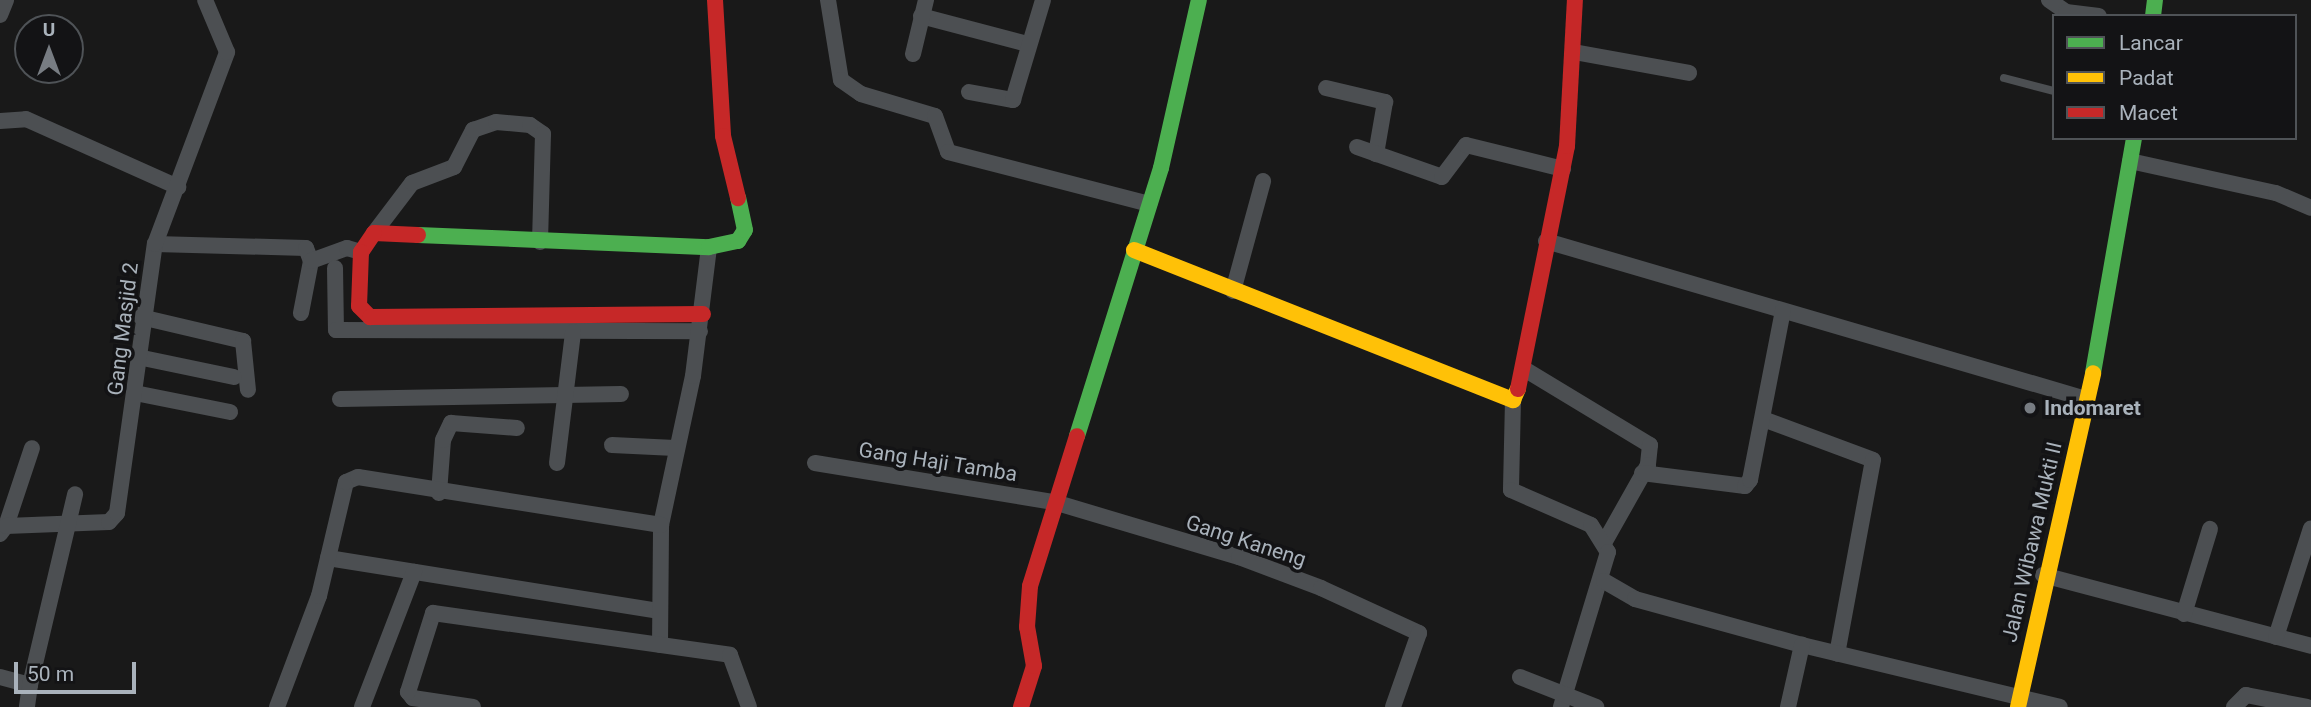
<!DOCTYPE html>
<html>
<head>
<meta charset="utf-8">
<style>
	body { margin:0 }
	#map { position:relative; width:2311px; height:707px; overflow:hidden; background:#191919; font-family:Roboto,sans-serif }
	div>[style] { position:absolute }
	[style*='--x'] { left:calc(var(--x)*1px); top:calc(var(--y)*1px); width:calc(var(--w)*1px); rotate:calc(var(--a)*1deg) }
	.lane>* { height:8px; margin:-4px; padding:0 4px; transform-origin:4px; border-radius:4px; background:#4c4f52 }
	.street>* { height:16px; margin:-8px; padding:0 8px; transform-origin:8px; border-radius:8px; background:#4c4f52 }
	.fast>* { height:16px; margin:-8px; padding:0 8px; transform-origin:8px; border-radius:8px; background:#4caf50 }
	.slow>* { height:16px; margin:-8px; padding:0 8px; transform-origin:8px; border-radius:8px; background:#ffc107 }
	.jam>* { height:16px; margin:-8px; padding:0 8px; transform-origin:8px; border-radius:8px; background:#c62828 }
	.dots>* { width:19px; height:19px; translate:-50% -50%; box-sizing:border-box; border:4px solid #131315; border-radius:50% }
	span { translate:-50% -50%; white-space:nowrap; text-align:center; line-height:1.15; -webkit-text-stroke:7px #131315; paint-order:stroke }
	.street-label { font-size:21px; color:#a9b2bb }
	.poi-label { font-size:21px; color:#a9b2bb; font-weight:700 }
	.left { translate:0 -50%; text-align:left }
	.legend { position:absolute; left:2052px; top:14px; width:245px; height:126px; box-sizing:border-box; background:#131315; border:2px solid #4f5357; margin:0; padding:9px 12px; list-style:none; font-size:21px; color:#a9b2bb }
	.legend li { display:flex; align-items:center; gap:14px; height:35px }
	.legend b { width:35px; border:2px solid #4f5357 }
	.north { position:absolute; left:14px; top:14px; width:70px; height:70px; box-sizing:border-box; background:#131315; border:2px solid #4f5357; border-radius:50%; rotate:0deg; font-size:19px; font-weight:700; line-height:28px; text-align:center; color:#a9b2bb }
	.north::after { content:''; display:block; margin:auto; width:24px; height:32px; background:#777c82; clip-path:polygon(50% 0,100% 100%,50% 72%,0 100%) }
	.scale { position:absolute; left:14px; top:662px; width:122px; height:32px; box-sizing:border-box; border:4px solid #a9b2bb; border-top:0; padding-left:9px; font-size:21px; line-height:24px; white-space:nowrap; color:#a9b2bb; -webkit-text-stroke:5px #131315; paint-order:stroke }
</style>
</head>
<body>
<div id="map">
	<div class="lane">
		<i style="--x:2004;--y:78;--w:52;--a:14.6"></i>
	</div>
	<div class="street">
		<i style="--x:828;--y:0;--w:81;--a:80.8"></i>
		<i style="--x:841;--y:80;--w:24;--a:35"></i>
		<i style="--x:861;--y:94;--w:77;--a:16.6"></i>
		<i style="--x:935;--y:116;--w:38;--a:70"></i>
		<i style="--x:948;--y:152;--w:208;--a:14.5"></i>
		<i style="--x:2049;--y:0;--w:21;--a:35"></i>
		<i style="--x:2066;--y:12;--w:33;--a:7"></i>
		<i style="--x:0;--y:15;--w:16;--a:-68"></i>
		<i style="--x:921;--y:16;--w:111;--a:14.7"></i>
		<i style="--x:1574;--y:52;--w:117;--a:10.3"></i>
		<i style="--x:913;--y:54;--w:56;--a:-76.5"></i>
		<i style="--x:1326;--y:88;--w:61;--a:13.3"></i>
		<i style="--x:1385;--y:102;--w:53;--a:99.8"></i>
		<i style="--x:969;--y:92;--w:45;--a:10.3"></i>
		<i style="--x:1013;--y:100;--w:104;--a:-73.3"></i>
		<i style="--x:0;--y:121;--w:26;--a:-4"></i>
		<i style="--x:26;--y:119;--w:167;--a:24.1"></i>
		<i style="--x:1357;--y:147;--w:90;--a:19.4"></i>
		<i style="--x:1442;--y:177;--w:40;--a:-53"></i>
		<i style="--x:1466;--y:145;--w:100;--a:13.9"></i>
		<i style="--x:2130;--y:161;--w:149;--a:12.4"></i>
		<i style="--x:2276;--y:193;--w:38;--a:23"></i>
		<i style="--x:374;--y:233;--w:63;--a:-52.8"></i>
		<i style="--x:412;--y:183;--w:45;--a:-20.9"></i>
		<i style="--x:454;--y:167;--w:42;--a:-62.8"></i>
		<i style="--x:473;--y:130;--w:24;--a:-19"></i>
		<i style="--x:496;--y:122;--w:34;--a:5"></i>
		<i style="--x:530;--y:125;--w:16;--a:35"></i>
		<i style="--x:543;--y:134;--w:108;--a:91.6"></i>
		<i style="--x:1546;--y:241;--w:563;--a:16.31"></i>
		<i style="--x:155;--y:244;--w:151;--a:1.5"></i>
		<i style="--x:306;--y:248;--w:14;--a:69"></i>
		<i style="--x:311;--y:261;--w:53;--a:100.9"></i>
		<i style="--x:311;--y:261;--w:38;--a:-20"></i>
		<i style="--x:347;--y:248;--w:15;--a:16"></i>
		<i style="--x:335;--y:268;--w:62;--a:89.1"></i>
		<i style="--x:336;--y:330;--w:364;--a:0.2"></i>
		<i style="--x:1233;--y:291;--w:114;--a:-74.7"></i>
		<i style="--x:141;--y:317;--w:105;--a:13.2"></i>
		<i style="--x:243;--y:341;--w:49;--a:84.2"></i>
		<i style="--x:138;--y:357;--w:98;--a:11.8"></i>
		<i style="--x:1526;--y:370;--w:145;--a:31.2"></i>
		<i style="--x:1650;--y:445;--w:20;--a:96"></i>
		<i style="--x:1648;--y:465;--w:90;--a:119.4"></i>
		<i style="--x:135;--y:393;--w:97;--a:11.3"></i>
		<i style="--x:340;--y:399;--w:281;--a:-1"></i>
		<i style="--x:1513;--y:400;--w:90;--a:91.3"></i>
		<i style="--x:1511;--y:490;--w:87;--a:23.6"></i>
		<i style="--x:1591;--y:525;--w:32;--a:58"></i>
		<i style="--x:1608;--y:552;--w:162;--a:106.9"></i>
		<i style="--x:1763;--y:419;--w:117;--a:20.4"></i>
		<i style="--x:1873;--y:460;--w:197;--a:100.5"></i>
		<i style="--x:612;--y:445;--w:63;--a:2.7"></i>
		<i style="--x:557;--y:463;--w:132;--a:-83"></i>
		<i style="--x:815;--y:463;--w:242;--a:9.3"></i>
		<i style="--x:1054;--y:502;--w:193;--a:16.6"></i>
		<i style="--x:1239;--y:557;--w:88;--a:20.7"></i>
		<i style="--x:1321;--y:588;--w:108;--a:24.7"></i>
		<i style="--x:1419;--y:633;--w:78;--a:109.4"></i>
		<i style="--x:1642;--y:473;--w:104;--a:7.2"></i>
		<i style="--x:1745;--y:486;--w:8;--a:-50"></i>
		<i style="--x:1750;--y:480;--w:172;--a:-79"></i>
		<i style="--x:439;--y:493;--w:53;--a:-85.7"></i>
		<i style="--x:443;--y:440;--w:19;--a:-65"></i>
		<i style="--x:451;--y:423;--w:66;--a:4.3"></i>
		<i style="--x:6;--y:526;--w:82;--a:-71.6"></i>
		<i style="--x:0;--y:534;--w:10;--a:-53"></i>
		<i style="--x:6;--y:526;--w:103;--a:-2.2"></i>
		<i style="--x:109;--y:522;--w:12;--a:-48"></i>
		<i style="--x:117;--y:513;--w:272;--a:-82"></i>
		<i style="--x:155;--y:244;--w:205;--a:-69.4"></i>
		<i style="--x:227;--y:52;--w:56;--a:-112.9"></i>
		<i style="--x:328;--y:558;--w:336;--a:9.1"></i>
		<i style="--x:2043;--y:575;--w:277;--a:14.8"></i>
		<i style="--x:1604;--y:581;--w:36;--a:30"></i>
		<i style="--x:1635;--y:599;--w:173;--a:15.4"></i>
		<i style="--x:1802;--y:645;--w:265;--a:13.5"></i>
		<i style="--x:2184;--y:614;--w:89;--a:-73"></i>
		<i style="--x:2276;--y:637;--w:114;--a:-72.2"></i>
		<i style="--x:660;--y:645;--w:120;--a:-89.5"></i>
		<i style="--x:661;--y:525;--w:152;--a:-77.9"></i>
		<i style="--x:693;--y:376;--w:130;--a:-82.9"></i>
		<i style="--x:0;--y:677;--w:31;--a:15"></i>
		<i style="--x:30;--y:685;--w:22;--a:98"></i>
		<i style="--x:1520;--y:677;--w:82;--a:21.5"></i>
		<i style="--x:30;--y:685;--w:196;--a:-76.7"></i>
		<i style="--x:277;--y:707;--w:119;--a:-69.3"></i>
		<i style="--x:319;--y:596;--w:117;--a:-76.7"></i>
		<i style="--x:346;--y:482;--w:13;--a:-23"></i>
		<i style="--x:358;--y:477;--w:307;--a:9"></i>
		<i style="--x:362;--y:707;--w:145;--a:-68.9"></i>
		<i style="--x:473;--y:707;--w:61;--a:-171.5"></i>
		<i style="--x:413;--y:698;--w:8;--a:-130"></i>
		<i style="--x:408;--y:692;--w:83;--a:-72.4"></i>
		<i style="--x:433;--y:613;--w:300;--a:8"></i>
		<i style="--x:730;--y:655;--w:55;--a:69.9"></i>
		<i style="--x:1788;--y:707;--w:64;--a:-77.3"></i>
		<i style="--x:2234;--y:707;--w:17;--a:-45"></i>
		<i style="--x:2246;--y:695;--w:62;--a:11.1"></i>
	</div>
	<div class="fast">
		<i style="--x:2153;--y:16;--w:16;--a:-83"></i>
		<i style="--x:418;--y:235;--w:291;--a:2.4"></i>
		<i style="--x:709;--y:247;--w:30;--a:-12"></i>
		<i style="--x:738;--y:241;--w:13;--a:-58"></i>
		<i style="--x:745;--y:230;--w:33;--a:-102"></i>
		<i style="--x:2093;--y:373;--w:239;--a:-80.1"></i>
		<i style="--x:1077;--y:436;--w:281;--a:-72.6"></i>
		<i style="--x:1161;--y:168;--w:172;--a:-77.3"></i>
	</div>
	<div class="slow">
		<i style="--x:1134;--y:250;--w:408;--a:21.6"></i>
		<i style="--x:1513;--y:400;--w:12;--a:-66"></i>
		<i style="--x:2018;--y:707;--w:342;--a:-77.3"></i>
	</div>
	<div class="jam">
		<i style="--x:715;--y:0;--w:136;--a:86.6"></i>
		<i style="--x:723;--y:136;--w:64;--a:76.4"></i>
		<i style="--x:418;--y:235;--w:44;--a:-177.4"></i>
		<i style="--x:374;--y:233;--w:23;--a:124"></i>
		<i style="--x:361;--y:252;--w:54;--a:92.1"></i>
		<i style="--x:359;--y:306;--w:16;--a:45"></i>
		<i style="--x:370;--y:317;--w:333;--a:-0.5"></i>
		<i style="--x:1518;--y:389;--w:248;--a:-78.6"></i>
		<i style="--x:1567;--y:146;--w:146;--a:-86.9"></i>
		<i style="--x:1021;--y:707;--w:43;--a:-72.4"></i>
		<i style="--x:1034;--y:666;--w:40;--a:-100"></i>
		<i style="--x:1027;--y:627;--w:41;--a:-85.8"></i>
		<i style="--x:1030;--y:586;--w:157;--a:-72.6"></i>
	</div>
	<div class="dots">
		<i style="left:2030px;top:408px;background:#777c82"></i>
	</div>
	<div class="street-label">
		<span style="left:123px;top:329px;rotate:-83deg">Gang Masjid 2</span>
		<span style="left:938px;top:462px;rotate:9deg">Gang Haji Tamba</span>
		<span style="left:1246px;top:541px;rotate:18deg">Gang Kaneng</span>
		<span style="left:2032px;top:542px;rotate:-77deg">Jalan Wibawa Mukti II</span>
	</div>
	<div class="poi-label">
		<span class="left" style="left:2044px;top:408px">Indomaret</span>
	</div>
	<ul class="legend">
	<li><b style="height:9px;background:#4caf50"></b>Lancar</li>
	<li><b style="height:9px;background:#ffc107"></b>Padat</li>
	<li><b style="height:9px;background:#c62828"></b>Macet</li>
	</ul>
	<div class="north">U</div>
	<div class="scale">50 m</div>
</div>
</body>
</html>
